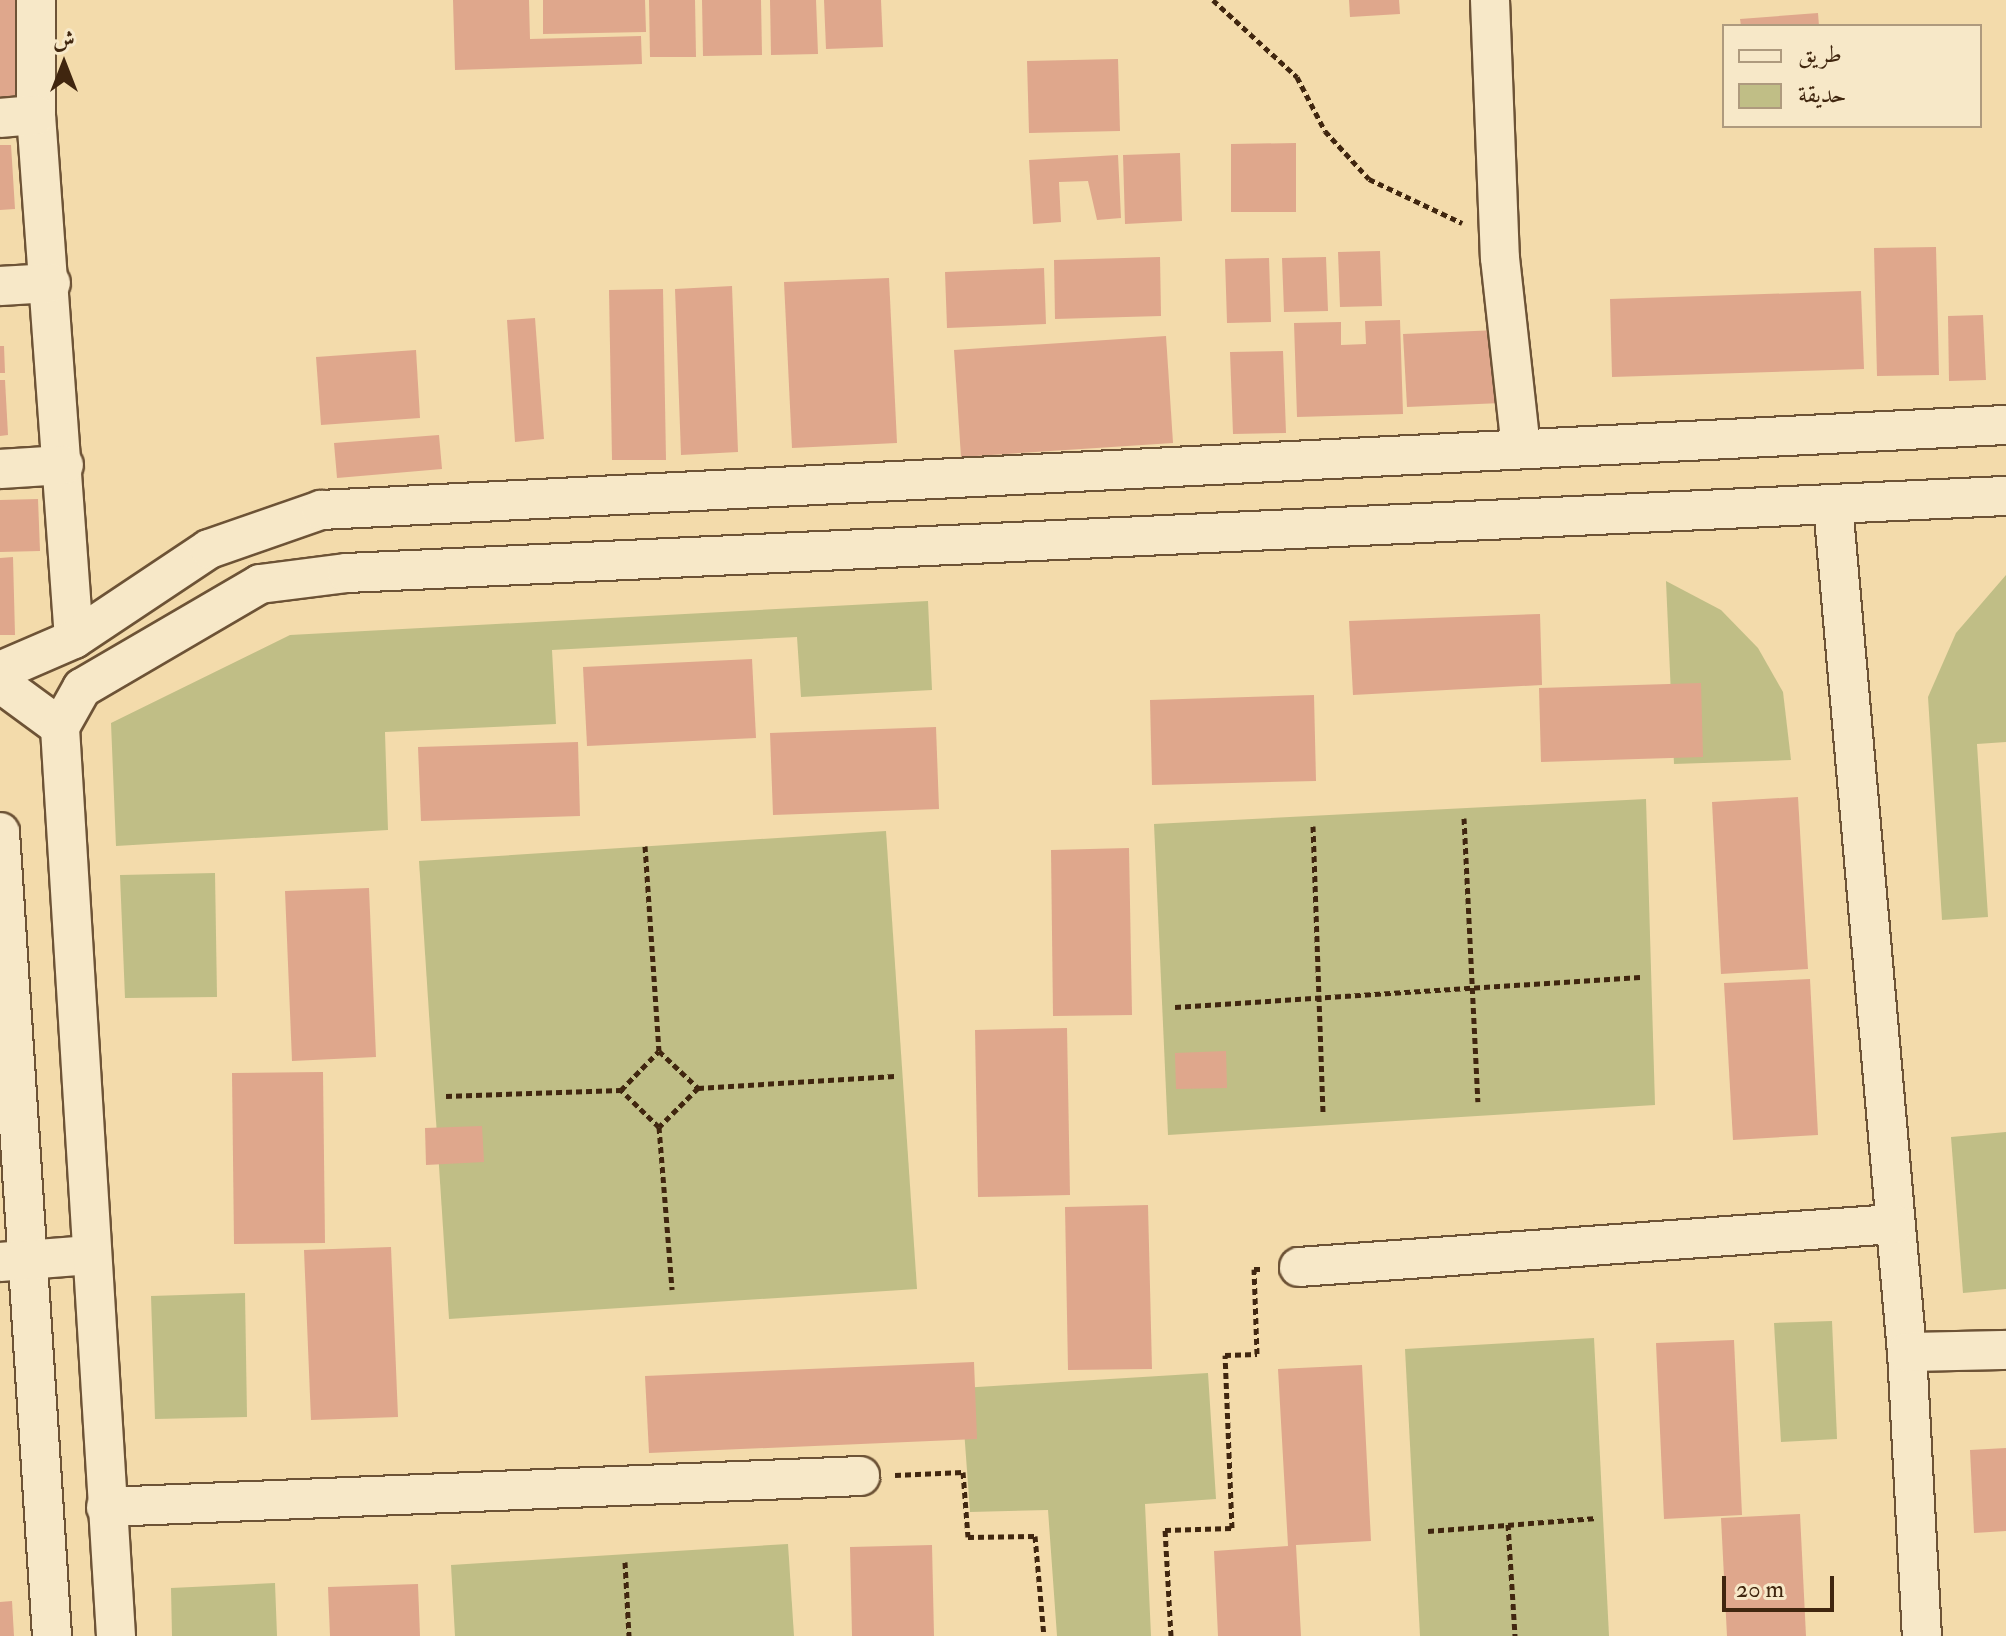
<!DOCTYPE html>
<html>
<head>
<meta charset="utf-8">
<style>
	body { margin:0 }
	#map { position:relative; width:2006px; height:1636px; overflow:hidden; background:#f3dbab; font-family:"IM FELL Double Pica",Amiri,serif }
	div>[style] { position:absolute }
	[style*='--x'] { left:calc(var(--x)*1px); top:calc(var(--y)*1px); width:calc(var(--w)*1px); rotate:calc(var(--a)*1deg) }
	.green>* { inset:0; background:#c0be86 }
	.building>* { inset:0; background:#dfa78c }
	.path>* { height:5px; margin-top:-2.5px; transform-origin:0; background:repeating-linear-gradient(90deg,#40260f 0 6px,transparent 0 10px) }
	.roads { filter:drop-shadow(2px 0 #6d5336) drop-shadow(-2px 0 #6d5336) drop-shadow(0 2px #6d5336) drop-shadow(0 -2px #6d5336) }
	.minor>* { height:38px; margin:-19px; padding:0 19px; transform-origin:19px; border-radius:19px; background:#f7e8c8 }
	span { translate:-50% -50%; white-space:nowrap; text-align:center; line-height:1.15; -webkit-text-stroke:7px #f7e8c8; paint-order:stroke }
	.legend { position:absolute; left:1722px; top:24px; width:260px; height:104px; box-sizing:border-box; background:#f7e8c8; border:2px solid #ae9a7e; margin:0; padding:10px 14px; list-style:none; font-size:24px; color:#40260f }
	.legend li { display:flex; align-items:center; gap:16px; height:40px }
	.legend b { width:40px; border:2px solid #ae9a7e }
	.north { position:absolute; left:24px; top:24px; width:80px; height:80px; -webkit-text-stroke:6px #f7e8c8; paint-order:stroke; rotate:0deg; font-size:22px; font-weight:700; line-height:32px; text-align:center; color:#40260f }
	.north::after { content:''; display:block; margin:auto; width:28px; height:36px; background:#40260f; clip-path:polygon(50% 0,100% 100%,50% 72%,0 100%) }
	.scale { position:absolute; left:1722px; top:1576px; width:112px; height:36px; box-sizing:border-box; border:4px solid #40260f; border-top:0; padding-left:10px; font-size:24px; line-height:28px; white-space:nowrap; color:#40260f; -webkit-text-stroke:6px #f7e8c8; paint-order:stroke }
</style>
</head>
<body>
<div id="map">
	<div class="green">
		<i style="clip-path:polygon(2006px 575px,2006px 742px,1977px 744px,1988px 917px,1942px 920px,1928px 697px,1956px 633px)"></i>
		<i style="clip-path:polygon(1666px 581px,1721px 610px,1758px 648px,1783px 692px,1791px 760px,1674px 764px)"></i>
		<i style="clip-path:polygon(928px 601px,932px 690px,801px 697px,797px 637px,552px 650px,556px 724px,385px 732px,388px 830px,116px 846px,111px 723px,290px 635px)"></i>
		<i style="clip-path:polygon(1646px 799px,1655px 1105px,1168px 1135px,1154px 824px)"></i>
		<i style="clip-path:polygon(886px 831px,917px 1289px,449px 1319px,419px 861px)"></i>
		<i style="clip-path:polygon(215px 873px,217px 997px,125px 998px,120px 875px)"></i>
		<i style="clip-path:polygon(2006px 1132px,2006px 1289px,1963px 1293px,1951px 1137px)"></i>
		<i style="clip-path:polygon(245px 1293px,247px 1417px,155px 1419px,151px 1296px)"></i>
		<i style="clip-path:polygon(1832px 1321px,1837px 1439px,1781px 1442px,1774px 1323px)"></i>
		<i style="clip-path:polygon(1594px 1338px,1609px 1636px,1420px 1636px,1405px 1349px)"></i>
		<i style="clip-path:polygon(1208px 1373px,1216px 1499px,1145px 1504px,1151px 1636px,1057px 1636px,1048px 1510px,970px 1512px,961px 1388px)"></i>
		<i style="clip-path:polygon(788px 1544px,794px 1636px,455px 1636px,451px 1565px)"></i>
		<i style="clip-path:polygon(275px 1583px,277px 1636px,172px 1636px,171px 1588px)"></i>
	</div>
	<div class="building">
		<i style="clip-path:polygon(0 0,21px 0,26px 97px,0 98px)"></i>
		<i style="clip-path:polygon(453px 0,529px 0,530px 39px,641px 36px,642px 64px,455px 70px)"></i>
		<i style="clip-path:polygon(543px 0,645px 0,646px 32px,543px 34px)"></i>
		<i style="clip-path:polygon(649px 0,695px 0,696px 57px,650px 57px)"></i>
		<i style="clip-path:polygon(702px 0,761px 0,762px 55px,703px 56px)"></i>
		<i style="clip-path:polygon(770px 0,816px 0,818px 54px,771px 55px)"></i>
		<i style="clip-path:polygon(824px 0,881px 0,883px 47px,826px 49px)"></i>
		<i style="clip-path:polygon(1349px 0,1399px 0,1400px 14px,1350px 17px)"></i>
		<i style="clip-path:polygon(1818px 13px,1819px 26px,1741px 26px,1740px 19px)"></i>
		<i style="clip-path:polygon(1118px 59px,1120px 131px,1029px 133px,1027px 61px)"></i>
		<i style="clip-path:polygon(1296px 143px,1296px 212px,1231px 212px,1231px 144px)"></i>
		<i style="clip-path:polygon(0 145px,11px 145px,15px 209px,0 210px)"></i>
		<i style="clip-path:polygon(1180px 153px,1182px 221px,1125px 224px,1123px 155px)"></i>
		<i style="clip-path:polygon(1118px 155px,1121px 218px,1097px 220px,1088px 181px,1059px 182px,1061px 222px,1033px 224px,1029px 160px)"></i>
		<i style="clip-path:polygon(1936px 247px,1939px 375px,1877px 376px,1874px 248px)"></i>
		<i style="clip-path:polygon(1380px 251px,1382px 306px,1340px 307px,1338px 252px)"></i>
		<i style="clip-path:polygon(1160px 257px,1161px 316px,1055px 319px,1054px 260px)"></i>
		<i style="clip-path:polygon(1326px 257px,1328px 311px,1284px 312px,1282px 258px)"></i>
		<i style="clip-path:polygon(1269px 258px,1271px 322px,1227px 323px,1225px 259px)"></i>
		<i style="clip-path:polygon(1044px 268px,1046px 324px,947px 328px,945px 272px)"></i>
		<i style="clip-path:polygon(889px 278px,897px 443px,792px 448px,784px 282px)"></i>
		<i style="clip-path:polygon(732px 286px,738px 452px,681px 455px,675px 289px)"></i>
		<i style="clip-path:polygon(663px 289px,666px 460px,612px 460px,609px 290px)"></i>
		<i style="clip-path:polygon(1861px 291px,1864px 369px,1612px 377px,1610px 299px)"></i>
		<i style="clip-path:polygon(1983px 315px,1986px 380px,1949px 381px,1948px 316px)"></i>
		<i style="clip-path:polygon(535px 318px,544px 439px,515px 442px,507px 320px)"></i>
		<i style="clip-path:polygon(1400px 320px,1403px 414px,1297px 417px,1294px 323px,1341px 322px,1341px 345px,1366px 344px,1365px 321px)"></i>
		<i style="clip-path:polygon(1498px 330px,1502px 403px,1407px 407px,1403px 334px)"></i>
		<i style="clip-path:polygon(1166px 336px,1173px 443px,961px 457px,954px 350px)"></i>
		<i style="clip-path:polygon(0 346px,4px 346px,5px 373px,0 373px)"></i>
		<i style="clip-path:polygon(416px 350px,420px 418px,321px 425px,316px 357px)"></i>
		<i style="clip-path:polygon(1283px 351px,1286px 433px,1233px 434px,1230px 352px)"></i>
		<i style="clip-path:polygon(0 380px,5px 380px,8px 435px,0 436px)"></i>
		<i style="clip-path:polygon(439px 435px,442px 469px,337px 478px,334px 443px)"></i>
		<i style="clip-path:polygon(38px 499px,40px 551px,0 552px,0 500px)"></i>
		<i style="clip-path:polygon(13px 557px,15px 635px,0 635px,0 558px)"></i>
		<i style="clip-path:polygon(1540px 614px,1542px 685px,1353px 695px,1349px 621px)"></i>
		<i style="clip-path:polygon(752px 659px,756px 738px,587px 746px,583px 667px)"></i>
		<i style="clip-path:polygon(1701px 683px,1703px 757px,1541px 762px,1539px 688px)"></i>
		<i style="clip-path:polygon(1314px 695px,1316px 781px,1152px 785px,1150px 700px)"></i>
		<i style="clip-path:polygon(936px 727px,939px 809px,773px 815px,770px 733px)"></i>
		<i style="clip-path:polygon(578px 742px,580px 816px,421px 821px,418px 747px)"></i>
		<i style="clip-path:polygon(1798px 797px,1808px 969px,1721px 974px,1712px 802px)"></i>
		<i style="clip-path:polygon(1129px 848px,1132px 1015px,1053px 1016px,1051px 850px)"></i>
		<i style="clip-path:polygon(369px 888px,376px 1057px,292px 1061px,285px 891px)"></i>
		<i style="clip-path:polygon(1810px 979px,1818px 1135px,1733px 1140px,1724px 983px)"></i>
		<i style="clip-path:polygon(1067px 1028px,1070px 1195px,978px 1197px,975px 1030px)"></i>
		<i style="clip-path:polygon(1226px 1051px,1227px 1088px,1176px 1089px,1175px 1053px)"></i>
		<i style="clip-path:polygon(323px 1072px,325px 1243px,234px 1244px,232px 1073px)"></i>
		<i style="clip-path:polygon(482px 1126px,484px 1162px,426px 1165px,425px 1128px)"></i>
		<i style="clip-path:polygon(1148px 1205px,1152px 1369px,1068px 1370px,1065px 1207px)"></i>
		<i style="clip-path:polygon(391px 1247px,398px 1417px,311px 1420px,304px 1250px)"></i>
		<i style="clip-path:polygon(1734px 1340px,1742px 1515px,1664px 1519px,1656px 1343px)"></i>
		<i style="clip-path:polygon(974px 1362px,977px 1439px,649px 1453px,645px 1376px)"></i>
		<i style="clip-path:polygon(1362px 1365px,1371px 1541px,1296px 1545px,1301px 1636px,1218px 1636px,1214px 1551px,1288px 1546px,1278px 1369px)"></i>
		<i style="clip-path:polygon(2006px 1448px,2006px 1531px,1974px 1533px,1970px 1450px)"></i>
		<i style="clip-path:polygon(1800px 1514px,1806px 1636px,1727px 1636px,1721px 1518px)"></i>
		<i style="clip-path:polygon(932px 1545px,934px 1636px,852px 1636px,850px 1547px)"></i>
		<i style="clip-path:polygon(418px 1584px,420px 1636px,330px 1636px,328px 1587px)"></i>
		<i style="clip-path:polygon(12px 1601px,14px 1636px,0 1636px,0 1602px)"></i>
	</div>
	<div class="path">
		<i style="--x:1213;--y:0;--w:114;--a:42.5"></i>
		<i style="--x:1297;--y:77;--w:61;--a:62.6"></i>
		<i style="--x:1325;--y:131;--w:65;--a:47.5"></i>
		<i style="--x:1369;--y:179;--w:103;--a:25.3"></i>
		<i style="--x:1464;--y:818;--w:284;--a:87.2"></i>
		<i style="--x:1313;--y:826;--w:287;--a:88"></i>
		<i style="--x:645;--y:846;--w:205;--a:86.1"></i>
		<i style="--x:1175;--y:1007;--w:466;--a:-3.7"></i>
		<i style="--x:698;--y:1088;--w:197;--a:-3.5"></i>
		<i style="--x:446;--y:1096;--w:175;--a:-2"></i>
		<i style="--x:621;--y:1090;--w:54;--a:-45.7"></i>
		<i style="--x:659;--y:1051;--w:54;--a:43.5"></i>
		<i style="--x:698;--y:1088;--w:55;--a:135"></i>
		<i style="--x:659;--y:1127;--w:53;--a:-135.8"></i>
		<i style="--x:659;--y:1127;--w:163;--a:85.4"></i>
		<i style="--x:895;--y:1475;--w:68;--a:-2.5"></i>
		<i style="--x:963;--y:1472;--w:65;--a:85.6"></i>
		<i style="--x:968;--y:1537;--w:67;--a:-0.9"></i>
		<i style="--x:1035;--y:1536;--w:100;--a:84.9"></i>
		<i style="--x:1508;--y:1524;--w:112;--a:86.4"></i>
		<i style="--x:1428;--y:1531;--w:169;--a:-4.4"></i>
		<i style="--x:625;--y:1562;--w:74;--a:86.9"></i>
		<i style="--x:1171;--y:1636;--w:106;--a:-93.2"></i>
		<i style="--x:1165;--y:1530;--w:67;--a:-1.7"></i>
		<i style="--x:1232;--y:1528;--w:173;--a:-92.3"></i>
		<i style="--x:1225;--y:1355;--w:32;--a:-2"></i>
		<i style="--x:1257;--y:1354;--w:85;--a:-92"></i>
		<i style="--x:1254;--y:1269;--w:8;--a:0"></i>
	</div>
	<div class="roads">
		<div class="minor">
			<i style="--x:36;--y:0;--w:115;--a:90"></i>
			<i style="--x:36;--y:115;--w:525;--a:85.85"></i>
			<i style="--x:1490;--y:0;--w:258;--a:87.8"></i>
			<i style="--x:1500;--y:258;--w:192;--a:83.7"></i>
			<i style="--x:0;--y:118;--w:36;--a:-5"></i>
			<i style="--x:0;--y:286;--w:51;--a:-3.4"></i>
			<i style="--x:0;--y:469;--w:64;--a:-3.6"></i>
			<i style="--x:1833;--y:505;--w:850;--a:85.01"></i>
			<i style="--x:1907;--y:1352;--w:284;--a:87"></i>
			<i style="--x:0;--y:671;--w:81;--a:-23.4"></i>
			<i style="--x:74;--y:639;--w:162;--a:-33.7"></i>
			<i style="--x:209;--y:549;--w:119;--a:-19.2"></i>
			<i style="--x:321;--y:510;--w:1687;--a:-2.89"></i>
			<i style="--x:0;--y:683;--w:74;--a:36.3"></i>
			<i style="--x:0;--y:832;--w:806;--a:86.3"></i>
			<i style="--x:0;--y:1262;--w:91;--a:-4.4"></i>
			<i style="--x:1299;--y:1267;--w:596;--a:-4.14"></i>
			<i style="--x:1907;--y:1352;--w:99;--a:-1.2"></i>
			<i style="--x:106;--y:1507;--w:755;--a:-2.35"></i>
			<i style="--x:116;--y:1636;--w:911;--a:-93.53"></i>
			<i style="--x:60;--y:727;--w:45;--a:-60.6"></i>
			<i style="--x:82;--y:688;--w:206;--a:-30.3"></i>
			<i style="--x:260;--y:584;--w:88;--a:-7.2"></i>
			<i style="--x:347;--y:573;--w:1661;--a:-2.66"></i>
		</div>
	</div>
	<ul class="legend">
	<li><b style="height:10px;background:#f7e8c8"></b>طريق</li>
	<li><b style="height:22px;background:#c0be86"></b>حديقة</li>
	</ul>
	<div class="north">ش</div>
	<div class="scale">20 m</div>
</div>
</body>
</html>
